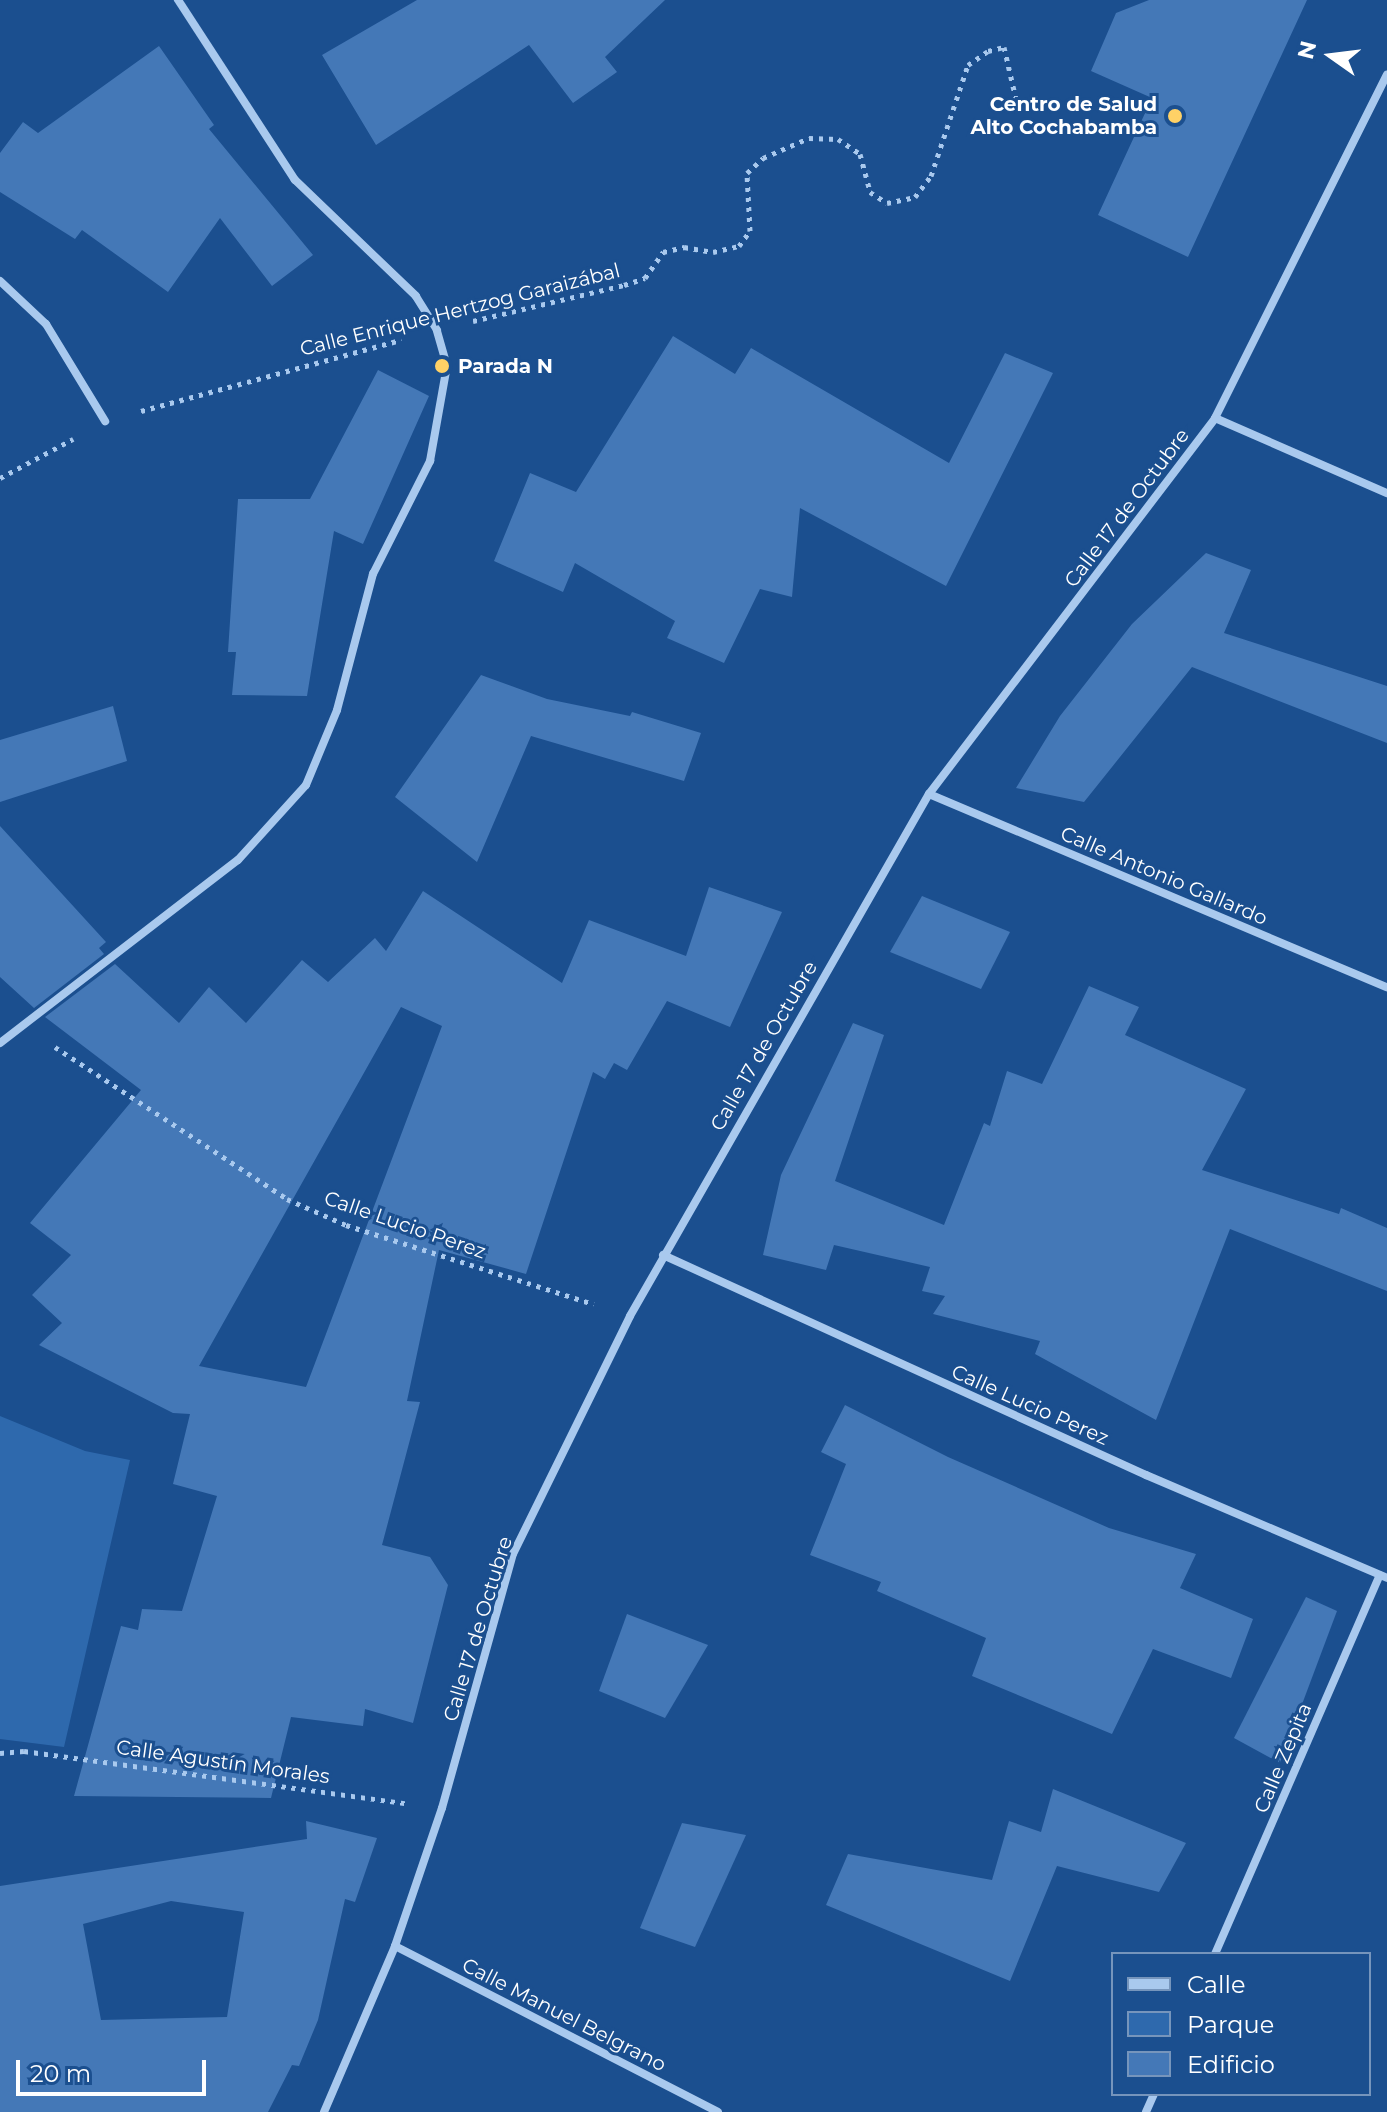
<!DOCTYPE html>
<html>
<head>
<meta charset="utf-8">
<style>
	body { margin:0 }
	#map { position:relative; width:1387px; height:2112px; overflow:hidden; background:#1b4f8f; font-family:Montserrat,sans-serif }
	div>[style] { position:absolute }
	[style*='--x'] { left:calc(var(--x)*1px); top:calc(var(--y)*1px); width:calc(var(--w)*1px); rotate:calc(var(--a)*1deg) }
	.green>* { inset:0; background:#2e69ad }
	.building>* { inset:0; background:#4478b7 }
	.path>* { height:5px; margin-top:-2.5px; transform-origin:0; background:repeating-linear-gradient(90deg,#a9c9ee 0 4px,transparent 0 10px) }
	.street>* { height:8px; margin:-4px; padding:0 4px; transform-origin:4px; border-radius:4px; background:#a9c9ee }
	.dots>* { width:22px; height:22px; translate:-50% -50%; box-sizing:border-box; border:4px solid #1b4f8f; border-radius:50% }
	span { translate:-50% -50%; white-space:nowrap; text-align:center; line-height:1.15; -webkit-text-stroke:6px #1b4f8f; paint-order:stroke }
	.poi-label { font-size:20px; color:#fff; font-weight:700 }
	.right { translate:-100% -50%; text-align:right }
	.left { translate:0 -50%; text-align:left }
	.street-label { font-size:20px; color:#fff }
	.legend { position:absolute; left:1111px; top:1952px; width:260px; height:144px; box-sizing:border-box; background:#1b4f8f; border:2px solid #7695bc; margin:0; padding:10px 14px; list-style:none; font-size:24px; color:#fff }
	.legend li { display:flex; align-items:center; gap:16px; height:40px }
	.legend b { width:40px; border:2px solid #7695bc }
	.north { position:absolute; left:1291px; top:16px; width:80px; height:80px; -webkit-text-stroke:6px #1b4f8f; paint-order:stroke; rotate:284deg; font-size:22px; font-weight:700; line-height:32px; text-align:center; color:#fff }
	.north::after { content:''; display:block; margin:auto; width:28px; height:36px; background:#fff; clip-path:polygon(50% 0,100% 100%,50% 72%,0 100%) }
	.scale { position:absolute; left:16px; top:2060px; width:190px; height:36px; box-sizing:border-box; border:4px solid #fff; border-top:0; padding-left:10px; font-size:24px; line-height:28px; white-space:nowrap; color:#fff; -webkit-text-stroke:6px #1b4f8f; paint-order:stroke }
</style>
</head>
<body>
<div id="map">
	<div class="green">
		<i style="clip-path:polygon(0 1416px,85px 1451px,130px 1460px,64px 1747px,0 1739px)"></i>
	</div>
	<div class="building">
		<i style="clip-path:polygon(417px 0,665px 0,605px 57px,617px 72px,573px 103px,529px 45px,376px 145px,322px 55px)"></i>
		<i style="clip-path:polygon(1149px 0,1307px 0,1188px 257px,1098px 215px,1152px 98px,1091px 71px,1116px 13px)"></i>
		<i style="clip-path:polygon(159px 46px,214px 125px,209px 129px,313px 255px,272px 286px,220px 218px,168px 292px,82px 230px,75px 239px,0 192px,0 153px,23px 122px,38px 133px)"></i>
		<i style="clip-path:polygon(673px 336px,735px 374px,751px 348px,949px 463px,1005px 353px,1053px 373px,946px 586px,800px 508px,792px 597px,760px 589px,724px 663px,667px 638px,675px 621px,575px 563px,563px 592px,494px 561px,530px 473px,576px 492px)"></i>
		<i style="clip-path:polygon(378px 370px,429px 396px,363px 544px,334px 531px,307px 696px,232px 695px,236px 652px,228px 652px,238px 499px,310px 499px)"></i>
		<i style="clip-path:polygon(1206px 553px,1251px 570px,1224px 633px,1387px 686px,1387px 743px,1192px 667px,1084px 802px,1016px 788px,1060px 716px,1132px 624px)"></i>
		<i style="clip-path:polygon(481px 675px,547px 699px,630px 716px,632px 712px,701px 733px,684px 781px,531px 736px,477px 862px,395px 797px)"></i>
		<i style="clip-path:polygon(113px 706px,127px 761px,0 802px,0 740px)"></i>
		<i style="clip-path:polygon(0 826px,106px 942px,99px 948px,104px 954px,34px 1008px,0 977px)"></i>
		<i style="clip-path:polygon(evenodd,709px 887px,782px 912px,730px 1027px,667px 1001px,627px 1070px,614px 1063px,605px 1079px,593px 1072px,526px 1274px,439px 1250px,407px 1401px,420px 1402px,382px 1545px,430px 1557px,448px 1585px,413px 1723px,365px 1709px,363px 1726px,291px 1717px,271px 1798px,74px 1796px,121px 1626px,138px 1630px,142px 1609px,182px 1611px,217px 1496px,173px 1484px,190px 1414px,173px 1413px,39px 1345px,62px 1323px,32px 1295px,71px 1255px,30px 1223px,141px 1090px,45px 1017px,115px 964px,179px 1023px,209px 987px,246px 1023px,302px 960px,328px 982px,375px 938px,386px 951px,423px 891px,562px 983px,589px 920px,686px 956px,709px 887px,401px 1007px,442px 1026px,306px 1387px,199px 1366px,401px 1007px)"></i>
		<i style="clip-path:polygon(922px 896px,1010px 932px,981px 989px,890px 952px)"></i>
		<i style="clip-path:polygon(1089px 986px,1139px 1007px,1125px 1035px,1246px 1089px,1202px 1170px,1339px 1214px,1341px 1208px,1387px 1228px,1387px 1291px,1230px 1229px,1156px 1420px,1035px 1354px,1040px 1341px,933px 1314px,945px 1296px,922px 1291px,930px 1267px,834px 1245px,826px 1270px,763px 1255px,781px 1175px,853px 1023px,884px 1035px,835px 1181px,944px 1225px,984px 1123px,990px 1126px,1007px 1071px,1042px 1084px)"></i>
		<i style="clip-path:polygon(845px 1405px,948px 1457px,1109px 1528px,1196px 1554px,1180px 1588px,1253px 1619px,1231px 1678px,1153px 1649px,1112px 1734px,972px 1676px,986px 1638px,877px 1591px,881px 1582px,810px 1555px,846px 1464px,821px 1452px)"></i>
		<i style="clip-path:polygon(1306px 1597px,1337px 1611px,1280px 1763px,1234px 1738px)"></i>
		<i style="clip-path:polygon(627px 1614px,708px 1645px,665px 1718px,599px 1691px)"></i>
		<i style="clip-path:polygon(1053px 1789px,1186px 1843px,1159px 1892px,1057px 1866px,1010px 1981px,826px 1905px,848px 1854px,992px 1880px,1009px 1821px,1041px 1832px)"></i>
		<i style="clip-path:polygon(evenodd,306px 1821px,377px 1838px,355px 1902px,345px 1899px,318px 2020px,299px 2066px,292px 2065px,268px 2112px,0 2112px,0 1886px,307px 1839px,306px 1821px,171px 1901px,244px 1912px,227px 2017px,101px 2020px,83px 1924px,171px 1901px)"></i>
		<i style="clip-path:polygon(682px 1823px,746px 1835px,695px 1947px,640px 1928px)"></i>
	</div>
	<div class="path">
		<i style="--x:473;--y:321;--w:155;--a:-13.4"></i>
		<i style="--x:624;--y:285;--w:22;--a:-18"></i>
		<i style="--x:645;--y:278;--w:32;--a:-55"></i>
		<i style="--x:663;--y:252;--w:22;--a:-13"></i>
		<i style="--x:684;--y:247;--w:29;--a:10"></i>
		<i style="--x:713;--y:252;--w:27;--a:-13"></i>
		<i style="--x:739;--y:246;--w:19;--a:-54"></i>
		<i style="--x:750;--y:231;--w:58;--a:-93"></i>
		<i style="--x:747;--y:173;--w:22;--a:-43"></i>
		<i style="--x:763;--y:158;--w:50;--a:-23.5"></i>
		<i style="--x:809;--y:138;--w:29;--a:2"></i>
		<i style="--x:838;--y:139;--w:27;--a:34"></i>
		<i style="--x:860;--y:154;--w:39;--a:75"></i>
		<i style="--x:870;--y:192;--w:20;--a:33"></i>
		<i style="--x:887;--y:203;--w:29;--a:-12"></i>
		<i style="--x:915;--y:197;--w:26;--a:-53"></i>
		<i style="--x:931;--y:176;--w:117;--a:-71.6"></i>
		<i style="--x:968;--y:65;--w:24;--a:-35"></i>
		<i style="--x:988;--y:51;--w:16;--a:-14"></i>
		<i style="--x:1004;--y:47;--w:53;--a:77"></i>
		<i style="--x:141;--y:411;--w:270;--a:-15.3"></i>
		<i style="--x:0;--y:478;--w:83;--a:-28.1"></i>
		<i style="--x:55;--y:1047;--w:277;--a:33.2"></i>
		<i style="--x:287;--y:1199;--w:64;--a:23.8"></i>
		<i style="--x:346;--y:1225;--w:260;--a:17.7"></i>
		<i style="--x:0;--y:1753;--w:24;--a:-5"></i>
		<i style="--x:24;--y:1751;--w:386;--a:7.8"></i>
	</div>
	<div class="street">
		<i style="--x:0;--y:281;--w:63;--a:43.1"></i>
		<i style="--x:46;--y:324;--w:114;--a:58.7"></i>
		<i style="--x:1215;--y:418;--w:188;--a:23.6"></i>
		<i style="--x:929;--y:794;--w:497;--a:22.9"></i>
		<i style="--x:0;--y:1043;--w:300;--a:-37.6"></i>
		<i style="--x:238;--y:860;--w:101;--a:-47.8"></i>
		<i style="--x:306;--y:785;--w:81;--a:-67.5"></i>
		<i style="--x:337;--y:710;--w:141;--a:-75.2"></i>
		<i style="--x:373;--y:574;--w:127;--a:-63.2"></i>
		<i style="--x:430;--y:461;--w:97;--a:-79.9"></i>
		<i style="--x:447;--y:366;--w:37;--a:-106"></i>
		<i style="--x:437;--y:330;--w:40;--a:-122"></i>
		<i style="--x:416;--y:296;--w:168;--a:-136.2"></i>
		<i style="--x:295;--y:180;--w:215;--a:-123"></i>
		<i style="--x:663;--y:1255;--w:531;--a:24.49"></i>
		<i style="--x:1146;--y:1475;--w:262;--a:23.1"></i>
		<i style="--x:395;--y:1946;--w:363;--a:27.2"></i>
		<i style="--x:1215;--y:1954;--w:413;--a:-66.5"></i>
		<i style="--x:324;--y:2112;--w:181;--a:-66.8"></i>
		<i style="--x:395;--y:1946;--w:146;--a:-71.2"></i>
		<i style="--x:442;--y:1808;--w:264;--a:-74.4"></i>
		<i style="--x:513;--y:1554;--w:265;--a:-63.8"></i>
		<i style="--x:630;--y:1316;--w:602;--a:-60.2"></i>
		<i style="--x:929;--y:794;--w:472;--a:-52.7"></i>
		<i style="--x:1215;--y:418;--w:384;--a:-63.4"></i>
		<i style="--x:1146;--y:2112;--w:20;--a:-66"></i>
	</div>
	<div class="dots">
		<i style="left:1175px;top:116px;background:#ffd166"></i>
		<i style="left:442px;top:366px;background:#ffd166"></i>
	</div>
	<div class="poi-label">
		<span class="right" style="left:1157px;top:116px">Centro de Salud<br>Alto Cochabamba</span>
		<span class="left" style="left:458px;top:366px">Parada N</span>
	</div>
	<div class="street-label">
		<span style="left:460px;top:310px;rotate:-14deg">Calle Enrique Hertzog Garaizábal</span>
		<span style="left:1127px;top:508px;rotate:-53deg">Calle 17 de Octubre</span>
		<span style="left:1164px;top:876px;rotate:23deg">Calle Antonio Gallardo</span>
		<span style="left:764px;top:1046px;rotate:-60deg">Calle 17 de Octubre</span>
		<span style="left:405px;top:1225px;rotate:19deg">Calle Lucio Perez</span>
		<span style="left:1030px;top:1405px;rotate:24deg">Calle Lucio Perez</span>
		<span style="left:478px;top:1629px;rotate:-73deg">Calle 17 de Octubre</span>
		<span style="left:1283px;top:1758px;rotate:-67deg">Calle Zepita</span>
		<span style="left:223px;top:1762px;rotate:8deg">Calle Agustín Morales</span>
		<span style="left:564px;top:2015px;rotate:27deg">Calle Manuel Belgrano</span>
	</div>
	<ul class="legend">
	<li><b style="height:10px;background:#a9c9ee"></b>Calle</li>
	<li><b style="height:22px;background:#2e69ad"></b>Parque</li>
	<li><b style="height:22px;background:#4478b7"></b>Edificio</li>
	</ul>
	<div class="north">N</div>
	<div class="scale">20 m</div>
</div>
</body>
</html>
